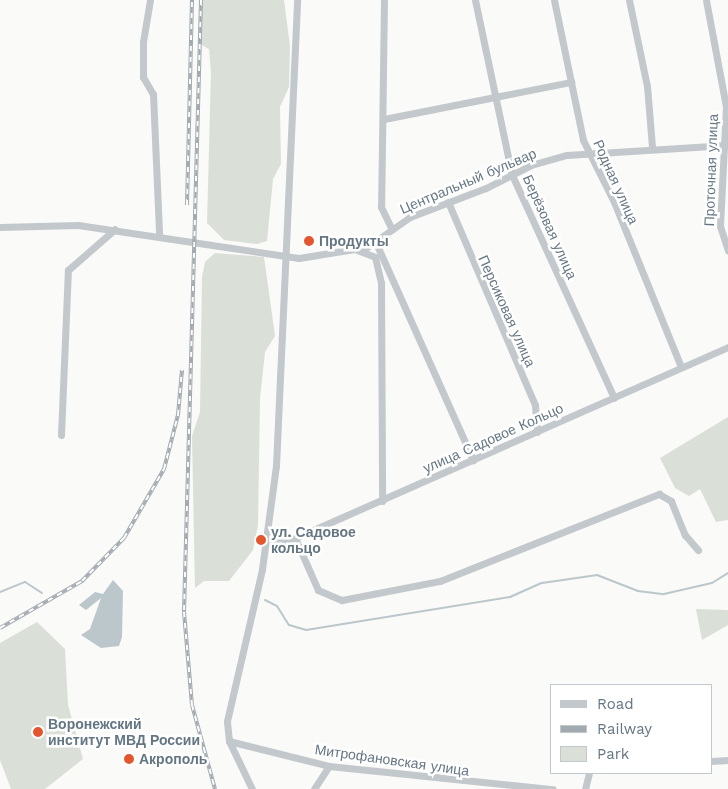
<!DOCTYPE html>
<html>
<head>
<meta charset="utf-8">
<style>
	body { margin:0 }
	#map { position:relative; width:728px; height:789px; overflow:hidden; background:#fafaf8; font-family:"Work Sans",sans-serif }
	div>[style] { position:absolute }
	[style*='--x'] { left:calc(var(--x)*1px); top:calc(var(--y)*1px); width:calc(var(--w)*1px); rotate:calc(var(--a)*1deg) }
	.green>* { inset:0; background:#dadfd7 }
	.water>* { inset:0; background:#bbc7cb }
	.stream>* { height:2px; margin:-1px; padding:0 1px; transform-origin:1px; border-radius:1px; background:#bbc7cb }
	.minor>* { height:7px; margin:-3.5px; padding:0 3.5px; transform-origin:3.5px; border-radius:3.5px; background:#c3c8cc }
	.rail>* { height:4px; margin-top:-2px; transform-origin:0; background:repeating-linear-gradient(90deg,#fff 0 5.5px,#a2aab0 0 11px); box-sizing:border-box; border-block:1px solid #a2aab0 }
	.dots>* { width:14px; height:14px; translate:-50% -50%; box-sizing:border-box; border:2px solid #fff; border-radius:50% }
	span { translate:-50% -50%; white-space:nowrap; text-align:center; line-height:1.15; -webkit-text-stroke:5px #fff; paint-order:stroke }
	.street-label { font-size:14px; color:#657683 }
	.poi-label { font-size:14px; color:#657683; font-weight:700 }
	.left { translate:0 -50%; text-align:left }
	.legend { position:absolute; left:550px; top:684px; width:162px; height:90px; box-sizing:border-box; background:#fff; border:1px solid #c1c8cd; margin:0; padding:6px 9px; list-style:none; font-size:15px; color:#657683 }
	.legend li { display:flex; align-items:center; gap:10px; height:25px }
	.legend b { width:25px; border:1px solid #c1c8cd }
</style>
</head>
<body>
<div id="map">
	<div class="green">
		<i style="clip-path:polygon(201px 0,284px 0,290px 46px,289px 87px,280px 107px,281px 164px,273px 179px,267px 241px,257px 244px,224px 240px,207px 223px,211px 72px,209px 49px,200px 44px)"></i>
		<i style="clip-path:polygon(215px 253px,264px 257px,275px 336px,265px 352px,260px 398px,258px 525px,253px 550px,229px 581px,204px 581px,195px 588px,192px 436px,200px 412px,202px 277px,205px 262px)"></i>
		<i style="clip-path:polygon(728px 417px,728px 520px,716px 522px,700px 489px,689px 496px,675px 488px,660px 458px)"></i>
		<i style="clip-path:polygon(696px 609px,728px 610px,728px 625px,702px 640px)"></i>
		<i style="clip-path:polygon(37px 622px,65px 649px,68px 705px,83px 759px,45px 789px,11px 789px,0 760px,0 643px)"></i>
	</div>
	<div class="water">
		<i style="clip-path:polygon(113px 580px,123px 591px,122px 637px,119px 646px,101px 648px,81px 635px,90px 629px,101px 598px,86px 610px,79px 605px,95px 592px,103px 594px)"></i>
	</div>
	<div class="stream">
		<i style="--x:0;--y:592;--w:27;--a:-22"></i>
		<i style="--x:25;--y:582;--w:20;--a:33"></i>
		<i style="--x:265;--y:600;--w:13;--a:27"></i>
		<i style="--x:277;--y:606;--w:22;--a:58"></i>
		<i style="--x:289;--y:625;--w:18;--a:16"></i>
		<i style="--x:306;--y:630;--w:207;--a:-9.2"></i>
		<i style="--x:510;--y:597;--w:35;--a:-24"></i>
		<i style="--x:542;--y:583;--w:56;--a:-8.3"></i>
		<i style="--x:597;--y:575;--w:44;--a:21.3"></i>
		<i style="--x:638;--y:591;--w:26;--a:7"></i>
		<i style="--x:664;--y:594;--w:49;--a:-12.9"></i>
		<i style="--x:712;--y:583;--w:19;--a:-32"></i>
	</div>
	<div class="minor">
		<i style="--x:150;--y:0;--w:43;--a:99.5"></i>
		<i style="--x:143;--y:42;--w:35;--a:90"></i>
		<i style="--x:143;--y:77;--w:20;--a:60"></i>
		<i style="--x:153;--y:94;--w:140;--a:87.5"></i>
		<i style="--x:384;--y:0;--w:207;--a:90.8"></i>
		<i style="--x:381;--y:207;--w:25;--a:64"></i>
		<i style="--x:475;--y:0;--w:179;--a:78.1"></i>
		<i style="--x:512;--y:175;--w:245;--a:65.4"></i>
		<i style="--x:554;--y:0;--w:143;--a:78.3"></i>
		<i style="--x:583;--y:140;--w:69;--a:63.4"></i>
		<i style="--x:614;--y:202;--w:178;--a:67.9"></i>
		<i style="--x:629;--y:0;--w:88;--a:78.2"></i>
		<i style="--x:647;--y:86;--w:61;--a:85.3"></i>
		<i style="--x:706;--y:0;--w:109;--a:79.4"></i>
		<i style="--x:726;--y:107;--w:119;--a:92.9"></i>
		<i style="--x:720;--y:226;--w:26;--a:72"></i>
		<i style="--x:384;--y:119;--w:191;--a:-11.2"></i>
		<i style="--x:448;--y:202;--w:221;--a:66.8"></i>
		<i style="--x:535;--y:405;--w:27;--a:86"></i>
		<i style="--x:0;--y:227;--w:78;--a:-1.5"></i>
		<i style="--x:78;--y:225;--w:223;--a:8.5"></i>
		<i style="--x:299;--y:258;--w:69;--a:-9.2"></i>
		<i style="--x:367;--y:247;--w:52;--a:-34.9"></i>
		<i style="--x:410;--y:217;--w:81;--a:-20.9"></i>
		<i style="--x:486;--y:188;--w:51;--a:-27.1"></i>
		<i style="--x:531;--y:165;--w:37;--a:-16"></i>
		<i style="--x:567;--y:155;--w:161;--a:-3.6"></i>
		<i style="--x:376;--y:243;--w:238;--a:65.9"></i>
		<i style="--x:357;--y:250;--w:19;--a:21"></i>
		<i style="--x:375;--y:257;--w:27;--a:77"></i>
		<i style="--x:381;--y:283;--w:218;--a:89.7"></i>
		<i style="--x:61;--y:435;--w:165;--a:-87.6"></i>
		<i style="--x:68;--y:270;--w:62;--a:-41.1"></i>
		<i style="--x:295;--y:538;--w:57;--a:66.1"></i>
		<i style="--x:318;--y:590;--w:26;--a:23"></i>
		<i style="--x:342;--y:600;--w:100;--a:-11"></i>
		<i style="--x:440;--y:581;--w:236;--a:-21.7"></i>
		<i style="--x:659;--y:494;--w:14;--a:30"></i>
		<i style="--x:671;--y:501;--w:37;--a:68"></i>
		<i style="--x:685;--y:535;--w:20;--a:49"></i>
		<i style="--x:265;--y:543;--w:30;--a:-9"></i>
		<i style="--x:295;--y:538;--w:473;--a:-23.8"></i>
		<i style="--x:229;--y:741;--w:103;--a:14"></i>
		<i style="--x:329;--y:766;--w:225;--a:5.9"></i>
		<i style="--x:712;--y:761;--w:16;--a:-4"></i>
		<i style="--x:252;--y:789;--w:53;--a:-115.6"></i>
		<i style="--x:229;--y:741;--w:20;--a:-96"></i>
		<i style="--x:227;--y:721;--w:156;--a:-77"></i>
		<i style="--x:262;--y:569;--w:104;--a:-82.3"></i>
		<i style="--x:276;--y:466;--w:466;--a:-87.4"></i>
		<i style="--x:314;--y:789;--w:27;--a:-57"></i>
		<i style="--x:585;--y:789;--w:16;--a:-76"></i>
	</div>
	<div class="rail">
		<i style="--x:201;--y:0;--w:612;--a:91.59"></i>
		<i style="--x:184;--y:612;--w:93;--a:85.1"></i>
		<i style="--x:192;--y:705;--w:87;--a:74.7"></i>
		<i style="--x:187;--y:205;--w:205;--a:-88.6"></i>
		<i style="--x:0;--y:628;--w:95;--a:-29.8"></i>
		<i style="--x:82;--y:581;--w:60;--a:-45.7"></i>
		<i style="--x:124;--y:538;--w:80;--a:-59.9"></i>
		<i style="--x:164;--y:469;--w:56;--a:-75.5"></i>
		<i style="--x:178;--y:415;--w:45;--a:-84.9"></i>
	</div>
	<div class="dots">
		<i style="left:309px;top:241px;background:#e4572e"></i>
		<i style="left:261px;top:540px;background:#e4572e"></i>
		<i style="left:38px;top:732px;background:#e4572e"></i>
		<i style="left:129px;top:759px;background:#e4572e"></i>
	</div>
	<div class="street-label">
		<span style="left:711px;top:170px;rotate:-88deg">Проточная улица</span>
		<span style="left:468px;top:181px;rotate:-23deg">Центральный бульвар</span>
		<span style="left:616px;top:182px;rotate:66deg">Родная улица</span>
		<span style="left:550px;top:227px;rotate:66deg">Берёзовая улица</span>
		<span style="left:507px;top:311px;rotate:66deg">Персиковая улица</span>
		<span style="left:493px;top:438px;rotate:-24deg">улица Садовое Кольцо</span>
		<span style="left:392px;top:760px;rotate:8deg">Митрофановская улица</span>
	</div>
	<div class="poi-label">
		<span class="left" style="left:319px;top:241px">Продукты</span>
		<span class="left" style="left:271px;top:540px">ул. Садовое<br>кольцо</span>
		<span class="left" style="left:48px;top:732px">Воронежский<br>институт МВД России</span>
		<span class="left" style="left:139px;top:759px">Акрополь</span>
	</div>
	<ul class="legend">
	<li><b style="height:6px;background:#c3c8cc"></b>Road</li>
	<li><b style="height:6px;background:#a2aab0"></b>Railway</li>
	<li><b style="height:14px;background:#dadfd7"></b>Park</li>
	</ul>
</div>
</body>
</html>
